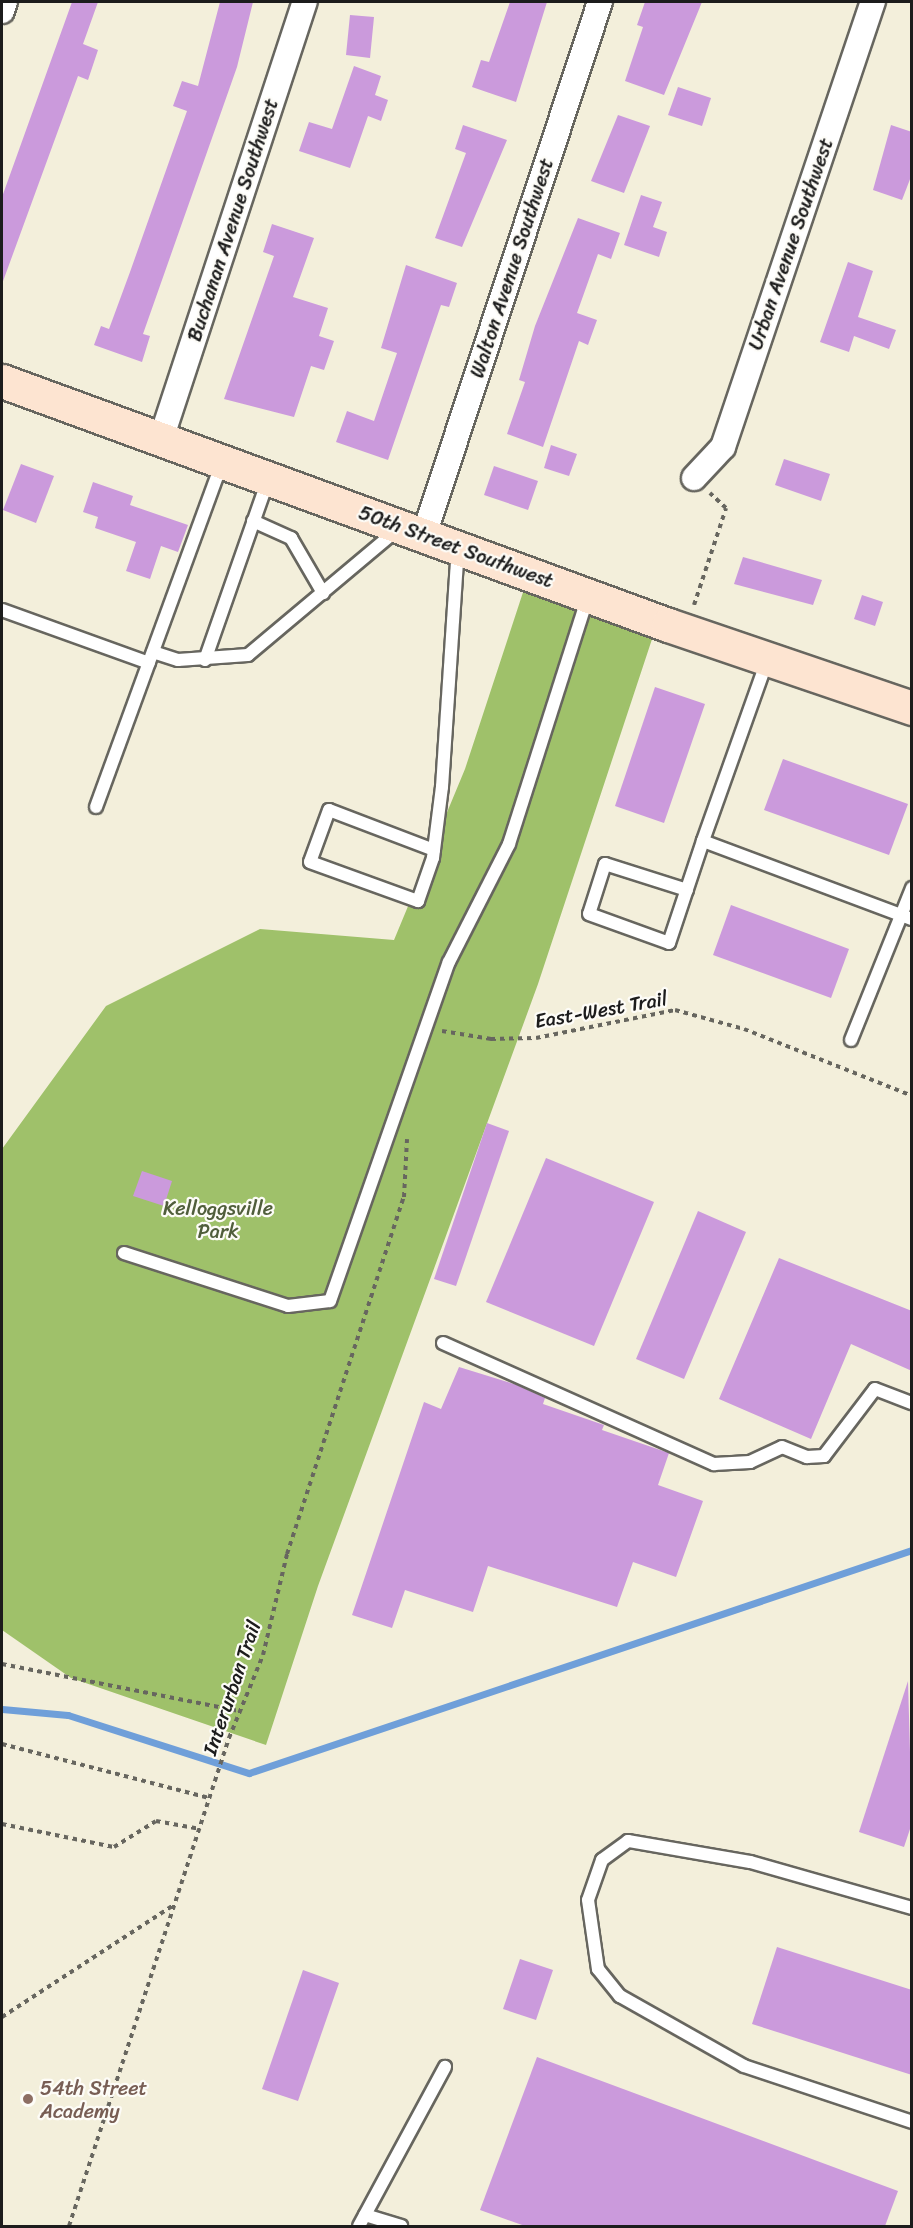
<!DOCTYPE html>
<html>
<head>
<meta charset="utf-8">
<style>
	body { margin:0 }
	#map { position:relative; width:913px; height:2228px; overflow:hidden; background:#f3efdb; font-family:Sriracha,sans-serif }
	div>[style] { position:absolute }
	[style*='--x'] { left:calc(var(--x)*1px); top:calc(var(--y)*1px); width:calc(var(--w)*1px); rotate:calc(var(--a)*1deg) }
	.green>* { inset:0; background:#9fc16a }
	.stream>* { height:7px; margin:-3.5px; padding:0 3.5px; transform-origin:3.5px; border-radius:3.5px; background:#6f9fd9 }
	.building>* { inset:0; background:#cb9adc }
	.path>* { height:4px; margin-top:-2px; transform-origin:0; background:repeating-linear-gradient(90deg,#67665f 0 4.5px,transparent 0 9px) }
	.roads { filter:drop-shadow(2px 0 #67665f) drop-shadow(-2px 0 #67665f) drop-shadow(0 2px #67665f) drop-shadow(0 -2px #67665f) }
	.lane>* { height:12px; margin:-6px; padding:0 6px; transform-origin:6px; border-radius:6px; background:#fff }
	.street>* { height:24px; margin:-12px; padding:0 12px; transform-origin:12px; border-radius:12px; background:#fff }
	.secondary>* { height:33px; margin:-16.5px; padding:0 16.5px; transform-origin:16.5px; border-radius:16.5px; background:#fde4d1 }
	.dots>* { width:16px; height:16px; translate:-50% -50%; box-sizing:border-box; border:3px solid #fdfcf7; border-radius:50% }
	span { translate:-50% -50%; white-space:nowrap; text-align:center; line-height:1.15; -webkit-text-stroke:4.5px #fdfcf7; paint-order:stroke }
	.street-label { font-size:20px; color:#1c1c1c }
	.park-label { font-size:20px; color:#505e3b }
	.education-label { font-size:20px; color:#785e54 }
	.left { translate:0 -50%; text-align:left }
	.frame { position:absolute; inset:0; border:3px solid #1c1c1c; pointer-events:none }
</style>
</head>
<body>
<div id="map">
	<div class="green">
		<i style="clip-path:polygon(529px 574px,658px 621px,538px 984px,318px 1586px,266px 1745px,71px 1678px,2px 1630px,2px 1149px,106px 1006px,260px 929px,394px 940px,465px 769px)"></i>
	</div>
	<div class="stream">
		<i style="--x:2;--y:1709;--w:66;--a:5.2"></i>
		<i style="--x:68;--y:1715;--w:190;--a:17.8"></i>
		<i style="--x:249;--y:1773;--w:699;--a:-18.59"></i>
	</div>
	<div class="building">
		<i style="clip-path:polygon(72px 2px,98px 2px,83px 44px,98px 50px,88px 80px,78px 76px,2px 284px,2px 197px)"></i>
		<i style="clip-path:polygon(220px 2px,253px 2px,237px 67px,143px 334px,150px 336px,142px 362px,94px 345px,101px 326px,109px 329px,130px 272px,187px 111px,173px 106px,182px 81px,198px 86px)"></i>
		<i style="clip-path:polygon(510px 2px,547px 2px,516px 102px,472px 87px,481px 60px,489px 62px)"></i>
		<i style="clip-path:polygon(645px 2px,702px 2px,664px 95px,625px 81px,643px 27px,637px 25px)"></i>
		<i style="clip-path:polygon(350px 15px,374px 17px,370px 58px,346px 55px)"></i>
		<i style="clip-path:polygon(354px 66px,381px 76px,375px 95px,388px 100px,381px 121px,368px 116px,350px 168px,299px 151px,309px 122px,332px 129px)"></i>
		<i style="clip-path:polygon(678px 87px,711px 98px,702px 126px,668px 115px)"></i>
		<i style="clip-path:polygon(618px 115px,650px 126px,624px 193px,591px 181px)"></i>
		<i style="clip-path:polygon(463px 125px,507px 140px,462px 247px,435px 238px,466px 153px,455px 149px)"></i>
		<i style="clip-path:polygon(891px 125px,912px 132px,912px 174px,902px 200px,873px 190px)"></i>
		<i style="clip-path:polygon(641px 195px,662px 202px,653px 227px,667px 232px,659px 257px,624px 245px)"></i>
		<i style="clip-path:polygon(578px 218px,620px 233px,611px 259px,598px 254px,577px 313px,597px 320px,588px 345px,579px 341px,543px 447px,507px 434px,525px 382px,519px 380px,535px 326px)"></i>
		<i style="clip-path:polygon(272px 224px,314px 238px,293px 297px,328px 308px,319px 336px,334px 341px,324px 370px,311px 366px,294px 417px,224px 399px,274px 256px,263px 252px)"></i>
		<i style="clip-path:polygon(848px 262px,873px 271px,858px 317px,896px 330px,889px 349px,854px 336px,849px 352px,820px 342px)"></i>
		<i style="clip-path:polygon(406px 265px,457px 283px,449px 307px,441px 305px,388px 460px,336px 442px,347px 411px,374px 421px,397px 353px,381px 348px)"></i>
		<i style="clip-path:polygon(551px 445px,577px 454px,569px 476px,544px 468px)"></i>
		<i style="clip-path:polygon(784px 459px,830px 474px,821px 501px,775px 485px)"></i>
		<i style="clip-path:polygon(21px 464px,54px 476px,36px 523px,3px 510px)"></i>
		<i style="clip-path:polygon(494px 466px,538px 481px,528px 510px,484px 495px)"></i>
		<i style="clip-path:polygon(93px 482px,133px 496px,130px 505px,188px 525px,178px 552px,161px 546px,150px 579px,126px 571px,136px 542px,95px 528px,98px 517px,83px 512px)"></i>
		<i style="clip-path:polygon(743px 557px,822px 580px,813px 605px,734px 584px)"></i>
		<i style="clip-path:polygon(862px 595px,883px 602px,875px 626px,854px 619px)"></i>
		<i style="clip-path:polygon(655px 687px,705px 704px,664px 823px,615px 806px)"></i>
		<i style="clip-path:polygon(783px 759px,908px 804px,889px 855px,764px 810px)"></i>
		<i style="clip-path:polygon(731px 905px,849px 949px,831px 998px,713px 955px)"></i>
		<i style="clip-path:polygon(487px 1123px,509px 1131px,456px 1286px,434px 1279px)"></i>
		<i style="clip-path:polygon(546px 1158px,654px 1202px,594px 1346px,486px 1302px)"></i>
		<i style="clip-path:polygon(142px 1171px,172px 1181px,164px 1206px,133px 1196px)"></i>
		<i style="clip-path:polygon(698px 1211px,746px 1232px,684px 1379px,636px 1359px)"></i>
		<i style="clip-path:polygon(779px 1258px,912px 1311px,912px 1371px,851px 1344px,811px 1439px,719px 1399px)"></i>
		<i style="clip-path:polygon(459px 1367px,517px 1385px,545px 1398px,543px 1404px,604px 1425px,602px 1430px,669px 1453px,658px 1485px,703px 1501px,676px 1577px,633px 1562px,617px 1607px,488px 1566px,473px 1612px,405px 1590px,392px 1628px,352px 1615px,424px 1402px,441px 1409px)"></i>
		<i style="clip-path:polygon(908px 1681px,912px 1823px,904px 1847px,859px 1832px)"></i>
		<i style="clip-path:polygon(777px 1947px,912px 1990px,912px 2075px,752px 2024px)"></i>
		<i style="clip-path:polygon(520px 1959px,553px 1970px,536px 2020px,503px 2009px)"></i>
		<i style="clip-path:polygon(303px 1970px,339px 1983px,298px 2101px,262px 2089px)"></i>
		<i style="clip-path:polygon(537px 2057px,898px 2191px,885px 2226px,525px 2226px,480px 2210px)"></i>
	</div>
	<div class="path">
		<i style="--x:694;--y:605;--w:102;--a:-71.7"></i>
		<i style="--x:726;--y:508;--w:22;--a:-137"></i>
		<i style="--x:442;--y:1031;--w:50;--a:9.3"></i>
		<i style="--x:491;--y:1039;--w:45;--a:-1.3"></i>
		<i style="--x:536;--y:1038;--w:142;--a:-11.4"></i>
		<i style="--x:675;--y:1010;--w:72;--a:15.4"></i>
		<i style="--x:744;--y:1029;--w:181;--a:21.7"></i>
		<i style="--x:2;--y:1664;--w:243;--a:11.2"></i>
		<i style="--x:2;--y:1744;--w:215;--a:14.6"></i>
		<i style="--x:2;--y:1824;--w:114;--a:11.6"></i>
		<i style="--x:114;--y:1847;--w:49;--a:-31.8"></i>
		<i style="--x:156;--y:1821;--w:45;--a:10.3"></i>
		<i style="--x:2;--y:2017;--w:205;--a:-33.1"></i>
		<i style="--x:69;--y:2226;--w:514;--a:-71.85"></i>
		<i style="--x:229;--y:1738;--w:90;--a:-67.7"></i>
		<i style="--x:263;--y:1655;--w:104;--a:-76.6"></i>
		<i style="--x:287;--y:1554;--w:376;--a:-71.9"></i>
		<i style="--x:404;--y:1197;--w:58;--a:-87"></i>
	</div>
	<div class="roads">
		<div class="lane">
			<i style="--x:253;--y:521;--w:42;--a:24.1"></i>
			<i style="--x:291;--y:538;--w:64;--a:59.8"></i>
			<i style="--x:2;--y:610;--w:156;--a:19.8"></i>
			<i style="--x:153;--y:652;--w:26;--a:18"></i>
			<i style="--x:178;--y:660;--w:70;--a:-4.1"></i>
			<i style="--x:248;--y:655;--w:196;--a:-40"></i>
			<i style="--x:205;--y:660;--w:191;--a:-70.7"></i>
			<i style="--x:767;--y:661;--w:191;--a:109.6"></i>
			<i style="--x:703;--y:841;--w:223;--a:20.5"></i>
			<i style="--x:96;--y:807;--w:367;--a:-69.9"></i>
			<i style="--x:434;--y:850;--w:112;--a:-159.1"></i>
			<i style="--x:329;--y:810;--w:55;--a:110.1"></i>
			<i style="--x:310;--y:862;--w:115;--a:19.9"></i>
			<i style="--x:418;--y:901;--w:46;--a:-70.8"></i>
			<i style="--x:433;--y:858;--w:72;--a:-82.8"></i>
			<i style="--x:442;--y:787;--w:239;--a:-86.2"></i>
			<i style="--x:687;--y:890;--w:86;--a:-162.4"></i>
			<i style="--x:605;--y:864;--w:52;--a:107.7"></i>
			<i style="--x:589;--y:914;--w:85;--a:19.9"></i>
			<i style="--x:669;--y:943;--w:108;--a:-71.6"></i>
			<i style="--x:851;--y:1040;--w:164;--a:-68.1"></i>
			<i style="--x:124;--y:1253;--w:172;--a:17.9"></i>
			<i style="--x:288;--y:1306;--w:42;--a:-6.8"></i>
			<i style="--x:330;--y:1301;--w:359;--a:-70.7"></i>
			<i style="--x:449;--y:962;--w:132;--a:-63"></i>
			<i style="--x:509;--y:844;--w:259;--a:-72.3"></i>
			<i style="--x:443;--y:1343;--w:297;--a:24.1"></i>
			<i style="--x:714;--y:1464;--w:36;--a:-3"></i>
			<i style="--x:750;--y:1462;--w:35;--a:-25"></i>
			<i style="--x:782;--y:1447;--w:27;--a:22"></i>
			<i style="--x:807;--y:1457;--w:17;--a:-3"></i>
			<i style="--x:824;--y:1456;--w:84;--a:-52.7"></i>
			<i style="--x:875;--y:1389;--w:40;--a:21"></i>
			<i style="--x:912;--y:1908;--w:168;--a:-164.1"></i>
			<i style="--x:750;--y:1862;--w:124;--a:-170.2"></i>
			<i style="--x:628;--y:1841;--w:32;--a:144"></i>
			<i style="--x:602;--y:1860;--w:42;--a:109.3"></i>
			<i style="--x:588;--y:1900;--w:70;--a:81.8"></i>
			<i style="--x:598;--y:1969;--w:35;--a:51"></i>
			<i style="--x:620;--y:1996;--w:142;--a:29.4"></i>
			<i style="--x:744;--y:2066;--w:177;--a:18.4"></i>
			<i style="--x:365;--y:2215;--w:38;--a:17"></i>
			<i style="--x:359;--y:2226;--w:181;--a:-61.6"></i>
		</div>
		<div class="street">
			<i style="--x:2;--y:11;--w:9;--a:-72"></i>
			<i style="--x:161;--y:439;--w:460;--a:-71.8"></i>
			<i style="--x:694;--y:478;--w:42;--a:-46.9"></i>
			<i style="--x:723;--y:447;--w:470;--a:-71.4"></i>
			<i style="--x:424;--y:535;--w:561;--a:-71.73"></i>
		</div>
		<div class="secondary">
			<i style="--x:2;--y:381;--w:709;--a:20.12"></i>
			<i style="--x:668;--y:625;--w:258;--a:18.8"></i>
		</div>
	</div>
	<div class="dots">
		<i style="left:28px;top:2099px;background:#8d6e63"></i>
	</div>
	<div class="street-label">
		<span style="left:233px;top:220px;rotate:-72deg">Buchanan Avenue Southwest</span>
		<span style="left:791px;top:244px;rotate:-71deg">Urban Avenue Southwest</span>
		<span style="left:512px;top:268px;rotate:-72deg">Walton Avenue Southwest</span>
		<span style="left:456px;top:547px;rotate:20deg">50th Street Southwest</span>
		<span style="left:601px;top:1010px;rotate:-10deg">East-West Trail</span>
		<span style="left:232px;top:1688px;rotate:-71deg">Interurban Trail</span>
	</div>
	<div class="park-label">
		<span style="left:218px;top:1220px">Kelloggsville<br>Park</span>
	</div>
	<div class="education-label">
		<span class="left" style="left:40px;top:2100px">54th Street<br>Academy</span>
	</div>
	<div class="frame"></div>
</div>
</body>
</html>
